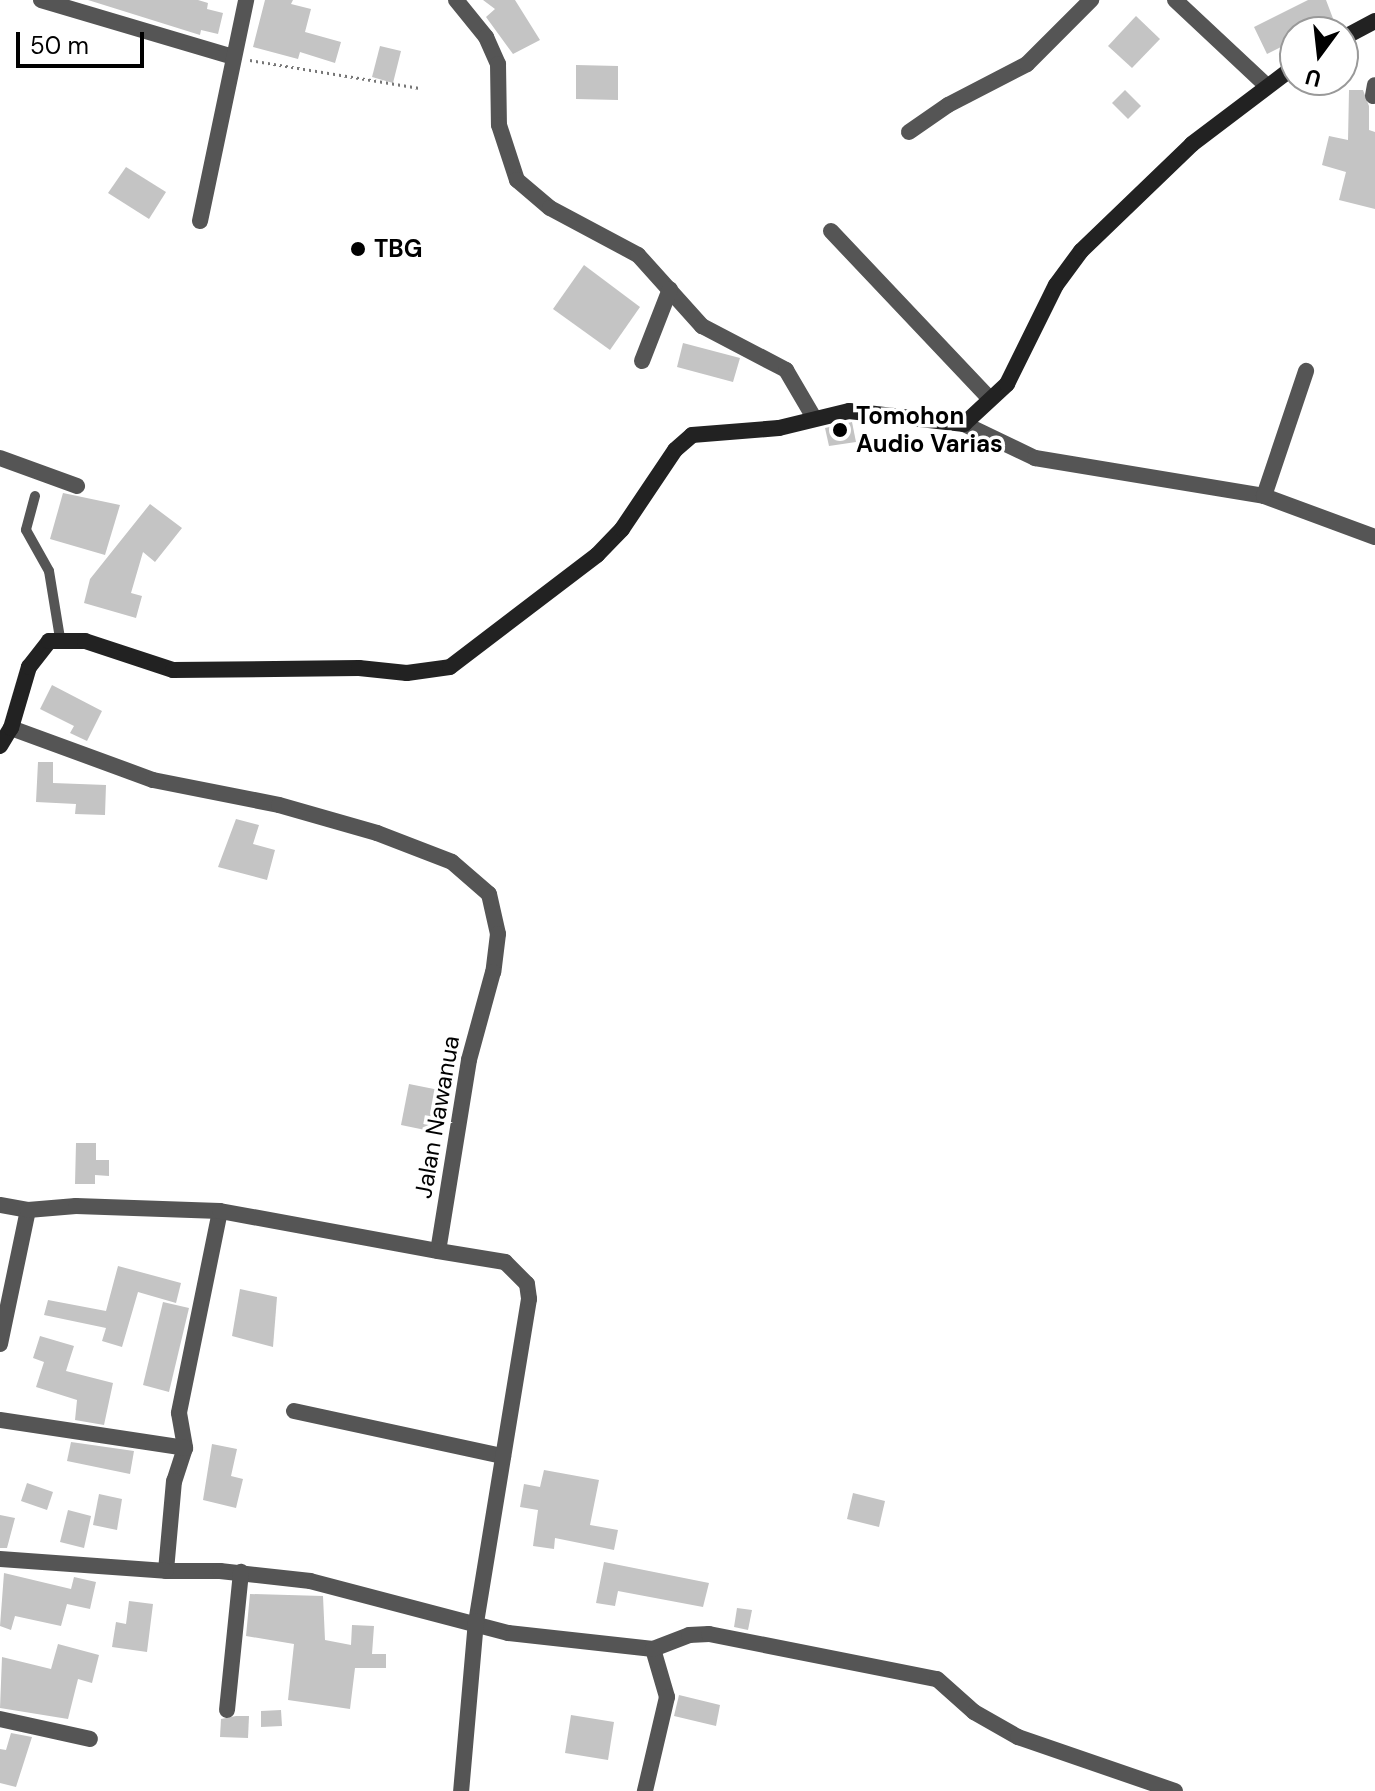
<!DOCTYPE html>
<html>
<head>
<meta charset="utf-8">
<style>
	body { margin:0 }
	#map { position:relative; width:1375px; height:1791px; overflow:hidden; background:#fff; font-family:"DM Sans",sans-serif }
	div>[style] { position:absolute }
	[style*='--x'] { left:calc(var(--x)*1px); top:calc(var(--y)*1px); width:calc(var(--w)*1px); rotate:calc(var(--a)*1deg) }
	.building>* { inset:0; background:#c4c4c4 }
	.path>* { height:3px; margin-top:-1.5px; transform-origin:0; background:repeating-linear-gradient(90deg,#777 0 2px,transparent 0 6px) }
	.service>* { height:10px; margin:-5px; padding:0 5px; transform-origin:5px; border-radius:5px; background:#555 }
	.minor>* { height:16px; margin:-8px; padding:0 8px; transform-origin:8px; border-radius:8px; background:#555 }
	.tertiary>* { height:16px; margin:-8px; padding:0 8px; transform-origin:8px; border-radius:8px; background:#555 }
	.secondary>* { height:16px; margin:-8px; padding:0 8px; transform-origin:8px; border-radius:8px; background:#222 }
	.dots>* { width:22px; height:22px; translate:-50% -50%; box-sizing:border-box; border:4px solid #fff; border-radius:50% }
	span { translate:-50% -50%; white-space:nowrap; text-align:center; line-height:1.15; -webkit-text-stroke:7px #fff; paint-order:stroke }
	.poi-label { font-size:24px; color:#000; font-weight:700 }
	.left { translate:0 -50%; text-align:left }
	.street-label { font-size:24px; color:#000 }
	.north { position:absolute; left:1279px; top:16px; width:80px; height:80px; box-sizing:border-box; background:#fff; border:2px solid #999; border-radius:50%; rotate:195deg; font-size:22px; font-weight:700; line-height:32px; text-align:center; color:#000 }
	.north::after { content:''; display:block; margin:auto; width:28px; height:36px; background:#000; clip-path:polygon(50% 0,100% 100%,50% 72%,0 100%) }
	.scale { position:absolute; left:16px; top:32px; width:128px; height:36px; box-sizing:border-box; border:4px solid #000; border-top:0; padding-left:10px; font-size:24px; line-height:28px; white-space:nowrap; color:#000; -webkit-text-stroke:6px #fff; paint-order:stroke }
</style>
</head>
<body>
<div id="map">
	<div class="building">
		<i style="clip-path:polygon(88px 0,198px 0,208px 3px,207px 9px,223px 13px,218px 34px,201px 30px,200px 35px)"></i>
		<i style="clip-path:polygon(265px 0,293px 0,291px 4px,311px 9px,305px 32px,341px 42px,335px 63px,300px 52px,298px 59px,253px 47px)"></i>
		<i style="clip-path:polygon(483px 0,515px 0,540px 40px,513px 54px,486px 17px,495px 9px)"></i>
		<i style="clip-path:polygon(1308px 0,1326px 0,1337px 29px,1295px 32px,1295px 40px,1267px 54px,1254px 27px)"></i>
		<i style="clip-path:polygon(1136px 16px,1160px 39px,1132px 68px,1108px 46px)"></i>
		<i style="clip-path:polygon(380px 46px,401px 51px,393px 83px,372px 77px)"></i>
		<i style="clip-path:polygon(576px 65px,618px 66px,618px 100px,576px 99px)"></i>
		<i style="clip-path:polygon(1125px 90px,1141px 106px,1128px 119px,1112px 103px)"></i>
		<i style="clip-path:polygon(1349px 90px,1363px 90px,1369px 106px,1369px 130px,1375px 132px,1375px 209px,1339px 200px,1346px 172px,1322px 165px,1329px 136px,1348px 140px)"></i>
		<i style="clip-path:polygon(126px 167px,166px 192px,149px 219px,108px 193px)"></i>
		<i style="clip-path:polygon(584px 265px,640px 307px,610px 350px,553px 309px)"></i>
		<i style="clip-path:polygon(683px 343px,740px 358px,733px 382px,677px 367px)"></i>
		<i style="clip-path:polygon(852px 422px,856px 442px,829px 446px,825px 428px)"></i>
		<i style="clip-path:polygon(63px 493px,120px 505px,105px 555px,50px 539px)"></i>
		<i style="clip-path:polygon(150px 504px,182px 528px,155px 562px,143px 552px,131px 593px,142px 596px,136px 618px,84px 603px,90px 579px)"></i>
		<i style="clip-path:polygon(52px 685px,102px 711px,87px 741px,70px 733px,74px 726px,40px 709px)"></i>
		<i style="clip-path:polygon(38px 762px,53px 762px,53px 783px,106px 785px,105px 815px,75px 814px,76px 804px,36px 802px)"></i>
		<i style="clip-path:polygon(236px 819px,259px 825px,253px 844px,275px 850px,267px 880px,218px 867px)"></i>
		<i style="clip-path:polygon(409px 1084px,444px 1091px,435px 1132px,401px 1125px)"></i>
		<i style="clip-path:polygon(76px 1143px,96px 1143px,96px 1160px,109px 1160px,109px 1176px,95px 1175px,95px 1184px,75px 1184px)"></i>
		<i style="clip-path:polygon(118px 1266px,181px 1283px,176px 1303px,138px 1292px,122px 1347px,102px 1341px,106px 1328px,44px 1315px,48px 1300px,106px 1311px)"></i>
		<i style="clip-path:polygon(240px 1289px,277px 1297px,273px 1347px,232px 1336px)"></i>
		<i style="clip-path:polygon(163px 1302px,189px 1308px,169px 1392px,143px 1385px)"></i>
		<i style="clip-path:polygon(40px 1336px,74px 1346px,66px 1371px,113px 1383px,104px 1425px,75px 1420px,77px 1400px,36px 1387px,44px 1362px,33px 1358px)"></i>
		<i style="clip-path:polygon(71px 1442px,134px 1451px,130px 1474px,67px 1461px)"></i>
		<i style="clip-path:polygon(212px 1444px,237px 1449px,231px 1476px,243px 1479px,236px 1508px,203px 1500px)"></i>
		<i style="clip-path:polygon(544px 1470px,599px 1480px,590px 1525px,618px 1530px,614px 1550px,555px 1538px,554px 1549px,533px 1546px,538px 1510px,520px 1507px,524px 1484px,540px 1487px)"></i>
		<i style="clip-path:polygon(27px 1483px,53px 1492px,47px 1510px,21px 1501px)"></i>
		<i style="clip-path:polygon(853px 1493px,885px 1501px,879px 1527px,847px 1519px)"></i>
		<i style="clip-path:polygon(99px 1494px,122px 1499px,117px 1530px,93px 1525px)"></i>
		<i style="clip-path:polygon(68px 1510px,91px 1516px,84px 1548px,60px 1542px)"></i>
		<i style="clip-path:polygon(0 1515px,15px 1518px,7px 1548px,0 1548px)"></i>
		<i style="clip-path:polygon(604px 1562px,709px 1583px,703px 1607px,618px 1591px,615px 1606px,596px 1603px)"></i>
		<i style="clip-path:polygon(4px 1573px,71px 1589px,74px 1577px,96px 1582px,90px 1609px,67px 1604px,61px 1626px,15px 1616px,11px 1630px,0 1626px)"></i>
		<i style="clip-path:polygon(250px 1594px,323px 1596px,325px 1640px,351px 1645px,352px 1625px,374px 1626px,372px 1654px,386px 1654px,386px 1668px,355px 1668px,350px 1709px,288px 1700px,294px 1644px,246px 1636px)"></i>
		<i style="clip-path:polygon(129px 1601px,153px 1604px,147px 1652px,112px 1647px,116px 1622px,126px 1624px)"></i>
		<i style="clip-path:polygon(737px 1608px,752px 1610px,748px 1630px,734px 1627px)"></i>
		<i style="clip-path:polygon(58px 1644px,99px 1655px,92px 1683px,78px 1679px,68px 1719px,0 1708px,2px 1657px,51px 1669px)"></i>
		<i style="clip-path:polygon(679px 1695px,720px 1705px,716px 1726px,674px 1716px)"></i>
		<i style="clip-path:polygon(281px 1710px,282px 1726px,261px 1727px,261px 1711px)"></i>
		<i style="clip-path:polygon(571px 1715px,614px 1722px,608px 1760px,565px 1753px)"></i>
		<i style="clip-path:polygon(236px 1716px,249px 1716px,248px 1738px,220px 1737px,221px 1719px)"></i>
		<i style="clip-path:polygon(11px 1733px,32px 1737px,16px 1787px,0 1783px,0 1749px,6px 1750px)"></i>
	</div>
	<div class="path">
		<i style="--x:250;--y:60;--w:172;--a:9.4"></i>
	</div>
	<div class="service">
		<i style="--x:35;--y:496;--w:35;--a:105"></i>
		<i style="--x:26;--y:530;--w:47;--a:60.7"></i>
		<i style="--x:49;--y:571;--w:68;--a:80.7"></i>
	</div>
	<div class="minor">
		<i style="--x:41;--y:0;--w:201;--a:16.5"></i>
		<i style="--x:456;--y:0;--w:48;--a:51"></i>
		<i style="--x:486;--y:37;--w:30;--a:66"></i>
		<i style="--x:498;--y:64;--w:61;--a:89.1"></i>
		<i style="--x:499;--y:125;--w:58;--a:71.9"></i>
		<i style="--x:517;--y:180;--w:43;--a:40.3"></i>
		<i style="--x:550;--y:208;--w:100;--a:28.1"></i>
		<i style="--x:638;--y:255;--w:96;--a:48"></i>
		<i style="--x:702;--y:326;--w:95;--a:27.6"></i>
		<i style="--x:786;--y:370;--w:53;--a:59.6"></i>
		<i style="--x:1175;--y:0;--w:126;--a:43.1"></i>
		<i style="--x:1373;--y:96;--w:11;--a:-80"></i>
		<i style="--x:909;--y:132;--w:47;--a:-34.7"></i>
		<i style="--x:948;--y:105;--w:89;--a:-27.4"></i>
		<i style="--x:1027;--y:64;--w:91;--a:-45"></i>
		<i style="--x:200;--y:221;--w:226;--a:-78.2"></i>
		<i style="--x:831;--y:231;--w:230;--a:46.6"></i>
		<i style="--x:642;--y:361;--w:77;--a:-68.7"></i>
		<i style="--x:964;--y:424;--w:79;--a:25.6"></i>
		<i style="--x:1035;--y:458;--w:232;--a:9.4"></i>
		<i style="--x:1264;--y:496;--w:118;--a:20.3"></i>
		<i style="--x:0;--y:458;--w:82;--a:20"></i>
		<i style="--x:1264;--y:496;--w:132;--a:-71.4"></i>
		<i style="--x:0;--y:1205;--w:28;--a:10"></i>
		<i style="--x:220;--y:1211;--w:206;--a:101.5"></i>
		<i style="--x:179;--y:1413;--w:36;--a:80"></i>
		<i style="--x:185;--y:1448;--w:35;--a:108"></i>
		<i style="--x:174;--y:1481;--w:90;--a:95.1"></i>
		<i style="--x:166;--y:1571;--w:54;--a:0"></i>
		<i style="--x:220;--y:1571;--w:91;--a:6.3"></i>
		<i style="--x:310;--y:1581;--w:205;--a:14.7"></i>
		<i style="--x:508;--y:1633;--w:146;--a:6.3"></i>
		<i style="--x:653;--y:1649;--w:50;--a:73.7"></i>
		<i style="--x:667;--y:1697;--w:97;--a:103.2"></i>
		<i style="--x:0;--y:1344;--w:137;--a:-78.2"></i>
		<i style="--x:28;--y:1210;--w:48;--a:-4.8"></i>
		<i style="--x:76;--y:1206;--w:144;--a:2"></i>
		<i style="--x:220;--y:1211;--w:222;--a:10.4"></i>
		<i style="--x:294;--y:1411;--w:214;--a:12.2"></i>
		<i style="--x:0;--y:1420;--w:187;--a:8.6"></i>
		<i style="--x:0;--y:1559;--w:166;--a:4.1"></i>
		<i style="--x:653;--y:1649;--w:39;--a:-21"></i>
		<i style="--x:689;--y:1635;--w:20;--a:-3"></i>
		<i style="--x:709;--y:1634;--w:232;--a:11.2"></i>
		<i style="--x:937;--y:1679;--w:50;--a:41.7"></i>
		<i style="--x:974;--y:1712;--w:51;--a:29.6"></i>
		<i style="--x:1018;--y:1737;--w:166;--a:19"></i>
		<i style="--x:227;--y:1710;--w:139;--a:-84.2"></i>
		<i style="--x:0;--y:1719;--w:92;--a:12.5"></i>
	</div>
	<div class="tertiary">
		<i style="--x:11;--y:728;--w:151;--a:20.1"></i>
		<i style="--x:153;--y:780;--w:128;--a:11.2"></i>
		<i style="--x:279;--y:805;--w:102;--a:15.9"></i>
		<i style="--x:377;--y:833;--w:80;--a:21.1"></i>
		<i style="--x:452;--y:862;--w:49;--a:40.9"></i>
		<i style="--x:489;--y:894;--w:41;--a:77.3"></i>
		<i style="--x:498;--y:934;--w:38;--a:97"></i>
		<i style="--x:493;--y:972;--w:91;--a:105.3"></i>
		<i style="--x:469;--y:1060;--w:193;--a:99.2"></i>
		<i style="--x:438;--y:1251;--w:68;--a:9.3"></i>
		<i style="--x:505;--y:1262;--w:31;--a:45"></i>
		<i style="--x:527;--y:1284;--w:15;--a:82"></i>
		<i style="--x:529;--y:1299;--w:326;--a:99.3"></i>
		<i style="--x:476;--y:1621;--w:171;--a:95"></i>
	</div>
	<div class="secondary">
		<i style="--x:1343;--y:38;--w:36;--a:-28"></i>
		<i style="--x:0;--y:746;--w:21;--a:-59"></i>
		<i style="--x:11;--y:728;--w:64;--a:-73.6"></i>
		<i style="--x:29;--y:667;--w:33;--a:-52"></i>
		<i style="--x:49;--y:641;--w:36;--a:0"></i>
		<i style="--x:85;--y:641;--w:93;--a:18.2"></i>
		<i style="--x:173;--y:670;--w:186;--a:-0.6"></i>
		<i style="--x:359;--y:668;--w:48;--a:5.9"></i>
		<i style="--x:407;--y:673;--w:43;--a:-7.9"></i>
		<i style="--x:450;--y:667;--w:185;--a:-37.3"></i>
		<i style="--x:597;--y:555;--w:36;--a:-46"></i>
		<i style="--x:622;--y:529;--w:95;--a:-56.1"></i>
		<i style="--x:675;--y:450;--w:23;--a:-41"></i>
		<i style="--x:692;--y:435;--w:87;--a:-4.6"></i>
		<i style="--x:779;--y:428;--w:72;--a:-13.7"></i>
		<i style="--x:849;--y:411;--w:116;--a:6.4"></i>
		<i style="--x:964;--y:424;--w:59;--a:-42.9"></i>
		<i style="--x:1007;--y:384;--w:110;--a:-63.7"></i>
		<i style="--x:1056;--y:285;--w:42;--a:-53.7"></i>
		<i style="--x:1081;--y:251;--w:154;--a:-43.9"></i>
		<i style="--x:1192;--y:144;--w:129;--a:-37.1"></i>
	</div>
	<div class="dots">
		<i style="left:358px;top:249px;background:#000"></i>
		<i style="left:840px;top:430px;background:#000"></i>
	</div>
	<div class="poi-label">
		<span class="left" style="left:374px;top:249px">TBG</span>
		<span class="left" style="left:856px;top:430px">Tomohon<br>Audio Varias</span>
	</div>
	<div class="street-label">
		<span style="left:437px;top:1117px;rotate:-80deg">Jalan Nawanua</span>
	</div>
	<div class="north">U</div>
	<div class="scale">50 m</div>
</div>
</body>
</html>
